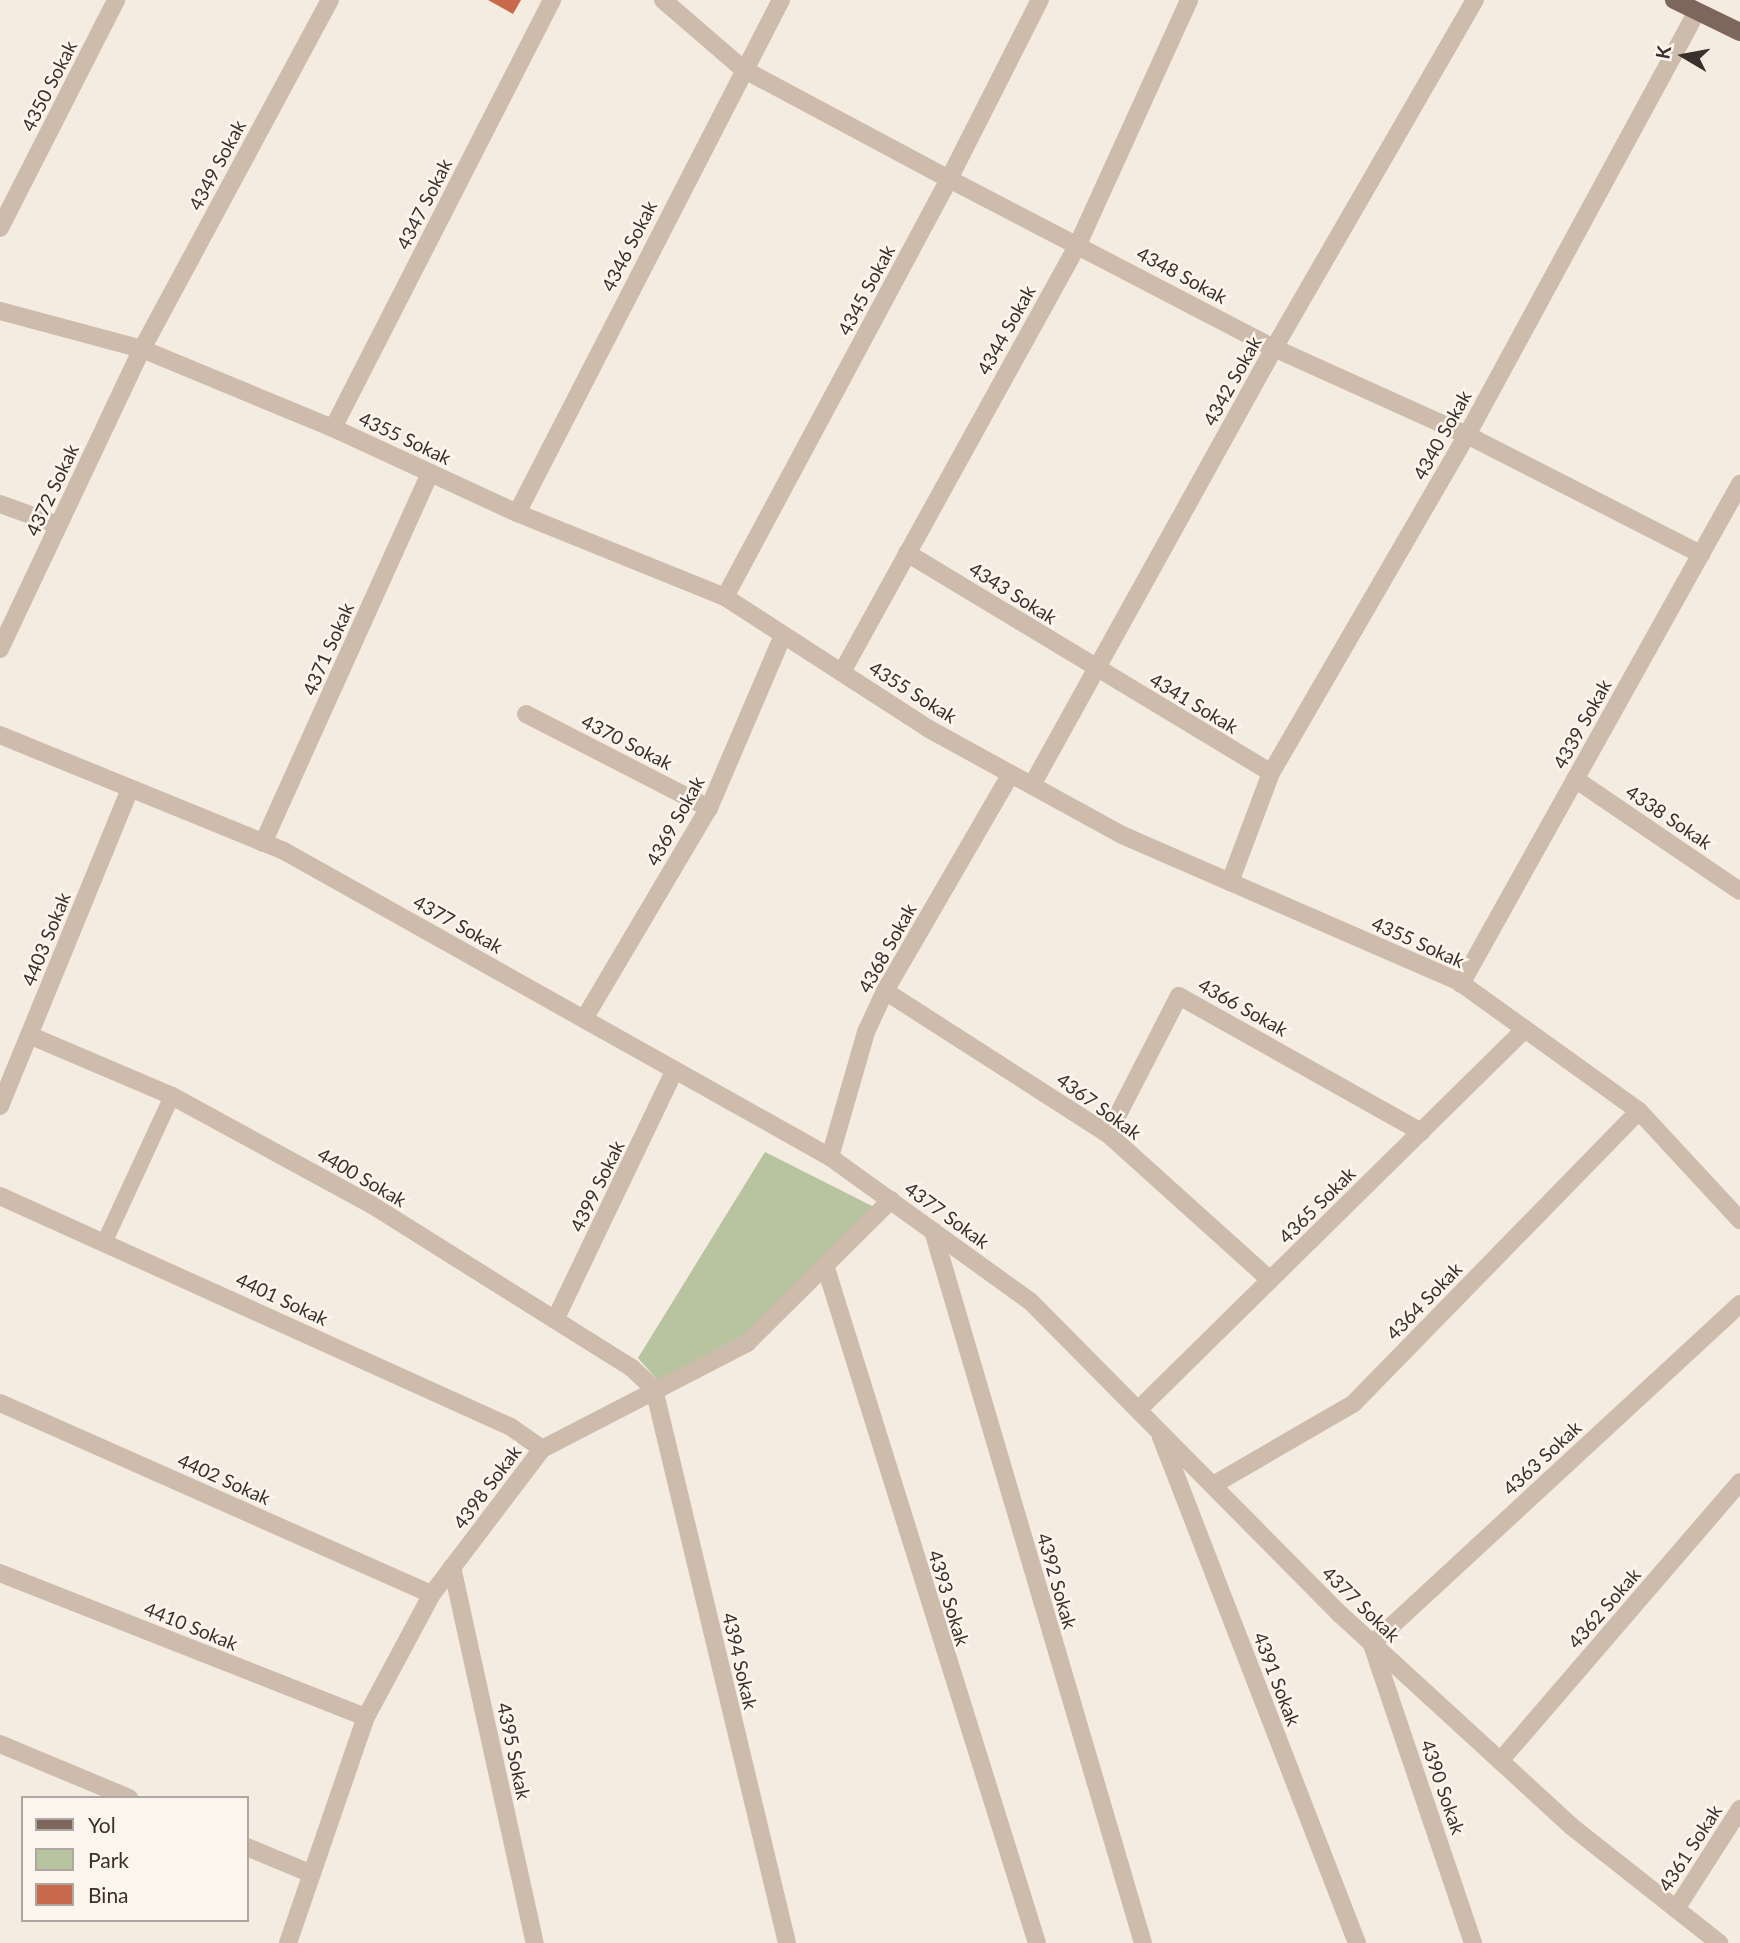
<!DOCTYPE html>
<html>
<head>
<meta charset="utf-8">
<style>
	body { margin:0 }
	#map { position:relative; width:1740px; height:1943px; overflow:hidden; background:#f4ebe1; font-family:Lato,sans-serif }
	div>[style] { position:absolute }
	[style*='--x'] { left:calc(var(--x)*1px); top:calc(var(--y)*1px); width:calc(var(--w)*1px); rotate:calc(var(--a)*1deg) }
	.green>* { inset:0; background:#b8c4a0 }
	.building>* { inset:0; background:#c8694b }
	.service>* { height:16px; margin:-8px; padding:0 8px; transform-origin:8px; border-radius:8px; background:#cdbbac }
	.minor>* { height:18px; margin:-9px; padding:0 9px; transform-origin:9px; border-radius:9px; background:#cdbbac }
	.primary>* { height:18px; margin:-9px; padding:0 9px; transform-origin:9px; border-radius:9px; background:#7d675c }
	span { translate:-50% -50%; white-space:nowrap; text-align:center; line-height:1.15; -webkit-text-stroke:5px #fbf5ee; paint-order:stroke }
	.street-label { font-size:19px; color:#3b302b }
	.legend { position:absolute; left:21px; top:1796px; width:228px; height:126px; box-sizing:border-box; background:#fbf5ee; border:2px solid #aea6a0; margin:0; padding:9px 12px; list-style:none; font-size:21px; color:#3b302b }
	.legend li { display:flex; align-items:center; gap:14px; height:35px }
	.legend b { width:35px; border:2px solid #aea6a0 }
	.north { position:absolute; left:1649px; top:21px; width:70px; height:70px; -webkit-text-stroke:5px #fbf5ee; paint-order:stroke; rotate:280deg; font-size:19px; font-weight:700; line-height:28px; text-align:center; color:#3b302b }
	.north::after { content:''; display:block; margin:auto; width:24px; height:32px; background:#3b302b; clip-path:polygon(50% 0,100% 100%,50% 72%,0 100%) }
</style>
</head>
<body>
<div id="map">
	<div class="green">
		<i style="clip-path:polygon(765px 1152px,880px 1210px,747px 1343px,660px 1383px,638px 1358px)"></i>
	</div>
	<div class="building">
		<i style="clip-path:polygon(488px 0,521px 0,513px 14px)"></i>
	</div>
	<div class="service">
		<i style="--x:105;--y:1241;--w:160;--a:-65.2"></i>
	</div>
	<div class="minor">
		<i style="--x:663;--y:0;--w:106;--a:40.8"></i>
		<i style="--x:743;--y:69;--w:234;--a:28.1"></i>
		<i style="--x:949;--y:179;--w:366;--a:27.5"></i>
		<i style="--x:1274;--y:348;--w:212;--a:24.3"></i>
		<i style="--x:1467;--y:435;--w:263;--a:27"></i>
		<i style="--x:0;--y:228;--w:256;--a:-63"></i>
		<i style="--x:0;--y:311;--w:147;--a:15"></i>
		<i style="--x:142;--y:349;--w:207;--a:22.5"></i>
		<i style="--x:333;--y:428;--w:203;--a:24.8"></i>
		<i style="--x:517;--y:513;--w:224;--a:22"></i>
		<i style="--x:725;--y:597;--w:243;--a:32.9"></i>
		<i style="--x:929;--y:729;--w:220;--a:28.8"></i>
		<i style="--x:1122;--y:835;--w:366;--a:23.5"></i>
		<i style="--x:1458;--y:981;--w:223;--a:35.7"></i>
		<i style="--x:1639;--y:1111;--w:149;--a:47.2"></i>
		<i style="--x:333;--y:428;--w:481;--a:-62.9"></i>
		<i style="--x:0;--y:504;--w:62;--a:19.9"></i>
		<i style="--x:517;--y:513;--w:577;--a:-62.77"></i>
		<i style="--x:907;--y:553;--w:425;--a:31.1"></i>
		<i style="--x:725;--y:597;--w:474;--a:-61.8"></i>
		<i style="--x:949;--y:179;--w:201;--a:-63.1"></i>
		<i style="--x:0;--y:649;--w:332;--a:-64.7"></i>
		<i style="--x:142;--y:349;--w:396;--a:-61.7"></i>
		<i style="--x:842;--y:672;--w:489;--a:-61.1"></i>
		<i style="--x:1078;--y:244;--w:268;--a:-65.5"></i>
		<i style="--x:526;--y:714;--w:206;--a:27.2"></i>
		<i style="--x:0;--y:735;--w:307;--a:22.2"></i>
		<i style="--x:284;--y:851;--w:626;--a:29.27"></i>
		<i style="--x:830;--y:1157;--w:246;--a:35.8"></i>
		<i style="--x:1030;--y:1301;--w:442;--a:45.3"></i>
		<i style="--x:1341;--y:1615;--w:312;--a:42.5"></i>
		<i style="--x:1571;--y:1826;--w:189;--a:38.3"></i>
		<i style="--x:1575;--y:779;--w:199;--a:34.2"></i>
		<i style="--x:1032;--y:785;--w:500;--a:-61"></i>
		<i style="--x:1274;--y:348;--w:402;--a:-60"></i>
		<i style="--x:263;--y:843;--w:406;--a:-65.7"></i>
		<i style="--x:1230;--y:882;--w:116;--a:-69.4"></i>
		<i style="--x:1271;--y:773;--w:391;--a:-59.9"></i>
		<i style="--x:1467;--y:435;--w:482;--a:-61.5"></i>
		<i style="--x:1461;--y:984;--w:573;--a:-60.84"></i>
		<i style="--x:885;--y:991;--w:265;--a:32.7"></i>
		<i style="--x:1108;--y:1134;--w:218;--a:42"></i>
		<i style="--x:584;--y:1019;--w:245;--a:-59.4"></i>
		<i style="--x:709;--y:808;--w:188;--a:-66.8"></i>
		<i style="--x:29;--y:1035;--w:155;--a:23.1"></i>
		<i style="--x:172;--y:1096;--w:228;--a:28.6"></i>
		<i style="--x:372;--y:1205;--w:307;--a:32.1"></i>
		<i style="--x:632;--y:1368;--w:30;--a:44"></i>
		<i style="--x:654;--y:1389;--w:570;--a:76.5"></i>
		<i style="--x:0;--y:1106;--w:343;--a:-67.7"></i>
		<i style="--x:1108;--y:1134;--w:155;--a:-62.8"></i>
		<i style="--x:1179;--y:996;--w:278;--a:29.3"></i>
		<i style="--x:830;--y:1157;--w:130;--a:-73.9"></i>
		<i style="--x:866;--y:1032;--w:45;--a:-65.1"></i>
		<i style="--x:885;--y:991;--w:251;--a:-59.9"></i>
		<i style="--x:0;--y:1196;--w:561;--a:24.33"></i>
		<i style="--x:511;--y:1427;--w:38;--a:35"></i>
		<i style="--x:933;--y:1231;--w:742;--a:73.57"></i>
		<i style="--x:825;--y:1265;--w:710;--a:72.64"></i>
		<i style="--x:555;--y:1320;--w:277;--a:-64.4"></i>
		<i style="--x:0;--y:1403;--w:472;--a:23.9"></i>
		<i style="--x:1138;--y:1410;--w:543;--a:-44.55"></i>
		<i style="--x:1161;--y:1437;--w:543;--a:68.83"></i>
		<i style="--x:1213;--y:1485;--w:162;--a:-30.1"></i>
		<i style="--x:1353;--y:1404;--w:409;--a:-45.7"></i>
		<i style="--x:452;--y:1567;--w:385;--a:77.6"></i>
		<i style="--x:0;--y:1573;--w:393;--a:21.5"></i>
		<i style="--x:0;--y:1744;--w:140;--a:22.7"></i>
		<i style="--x:1500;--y:1761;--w:368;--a:-49.3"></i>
		<i style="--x:247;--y:1847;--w:70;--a:22.6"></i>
		<i style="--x:1676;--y:1909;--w:119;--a:-57.4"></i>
		<i style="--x:288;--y:1943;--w:239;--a:-71"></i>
		<i style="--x:366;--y:1717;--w:140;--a:-61.8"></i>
		<i style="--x:432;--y:1594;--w:182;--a:-52.8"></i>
		<i style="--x:542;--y:1449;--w:231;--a:-27.3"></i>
		<i style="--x:747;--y:1343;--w:203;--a:-44.8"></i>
		<i style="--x:1473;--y:1943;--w:316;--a:-108.7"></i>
		<i style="--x:1372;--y:1644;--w:501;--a:-42.74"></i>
	</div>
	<div class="primary">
		<i style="--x:1674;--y:0;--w:73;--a:25.9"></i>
	</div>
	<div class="street-label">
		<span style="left:49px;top:86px;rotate:-63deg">4350 Sokak</span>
		<span style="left:217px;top:165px;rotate:-62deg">4349 Sokak</span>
		<span style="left:424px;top:204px;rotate:-63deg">4347 Sokak</span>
		<span style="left:629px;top:246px;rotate:-63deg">4346 Sokak</span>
		<span style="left:1182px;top:275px;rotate:28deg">4348 Sokak</span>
		<span style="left:866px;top:290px;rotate:-62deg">4345 Sokak</span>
		<span style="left:1006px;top:330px;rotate:-61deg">4344 Sokak</span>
		<span style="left:1232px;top:381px;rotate:-61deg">4342 Sokak</span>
		<span style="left:1442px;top:435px;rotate:-61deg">4340 Sokak</span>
		<span style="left:405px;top:438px;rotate:25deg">4355 Sokak</span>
		<span style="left:52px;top:490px;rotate:-65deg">4372 Sokak</span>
		<span style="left:1013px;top:593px;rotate:32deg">4343 Sokak</span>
		<span style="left:328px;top:649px;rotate:-66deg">4371 Sokak</span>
		<span style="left:913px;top:692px;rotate:32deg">4355 Sokak</span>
		<span style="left:1194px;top:703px;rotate:31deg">4341 Sokak</span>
		<span style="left:1582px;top:724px;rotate:-61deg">4339 Sokak</span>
		<span style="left:627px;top:742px;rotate:27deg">4370 Sokak</span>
		<span style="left:1669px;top:817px;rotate:34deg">4338 Sokak</span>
		<span style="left:675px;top:821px;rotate:-61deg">4369 Sokak</span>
		<span style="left:458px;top:924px;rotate:29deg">4377 Sokak</span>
		<span style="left:46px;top:939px;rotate:-68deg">4403 Sokak</span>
		<span style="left:1418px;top:942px;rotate:24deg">4355 Sokak</span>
		<span style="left:887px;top:948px;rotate:-61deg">4368 Sokak</span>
		<span style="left:1243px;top:1007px;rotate:29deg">4366 Sokak</span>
		<span style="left:1099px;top:1106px;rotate:36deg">4367 Sokak</span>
		<span style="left:362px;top:1177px;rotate:30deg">4400 Sokak</span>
		<span style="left:597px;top:1186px;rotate:-64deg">4399 Sokak</span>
		<span style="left:1317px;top:1205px;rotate:-45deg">4365 Sokak</span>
		<span style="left:947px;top:1215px;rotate:36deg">4377 Sokak</span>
		<span style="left:282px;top:1299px;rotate:25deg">4401 Sokak</span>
		<span style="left:1424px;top:1301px;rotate:-46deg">4364 Sokak</span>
		<span style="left:1542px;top:1458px;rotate:-43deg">4363 Sokak</span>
		<span style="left:224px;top:1479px;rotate:24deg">4402 Sokak</span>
		<span style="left:487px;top:1487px;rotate:-53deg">4398 Sokak</span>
		<span style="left:1057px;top:1581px;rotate:74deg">4392 Sokak</span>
		<span style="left:949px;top:1598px;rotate:73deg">4393 Sokak</span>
		<span style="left:1361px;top:1604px;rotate:44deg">4377 Sokak</span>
		<span style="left:1604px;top:1608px;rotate:-49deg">4362 Sokak</span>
		<span style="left:191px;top:1626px;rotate:22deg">4410 Sokak</span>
		<span style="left:740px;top:1661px;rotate:77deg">4394 Sokak</span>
		<span style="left:1277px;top:1679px;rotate:69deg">4391 Sokak</span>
		<span style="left:514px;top:1751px;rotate:78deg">4395 Sokak</span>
		<span style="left:1443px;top:1787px;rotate:71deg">4390 Sokak</span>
		<span style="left:1690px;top:1848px;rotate:-57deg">4361 Sokak</span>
	</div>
	<ul class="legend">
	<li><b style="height:9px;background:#7d675c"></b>Yol</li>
	<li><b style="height:19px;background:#b8c4a0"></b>Park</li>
	<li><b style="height:19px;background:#c8694b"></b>Bina</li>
	</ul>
	<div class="north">K</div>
</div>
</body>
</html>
